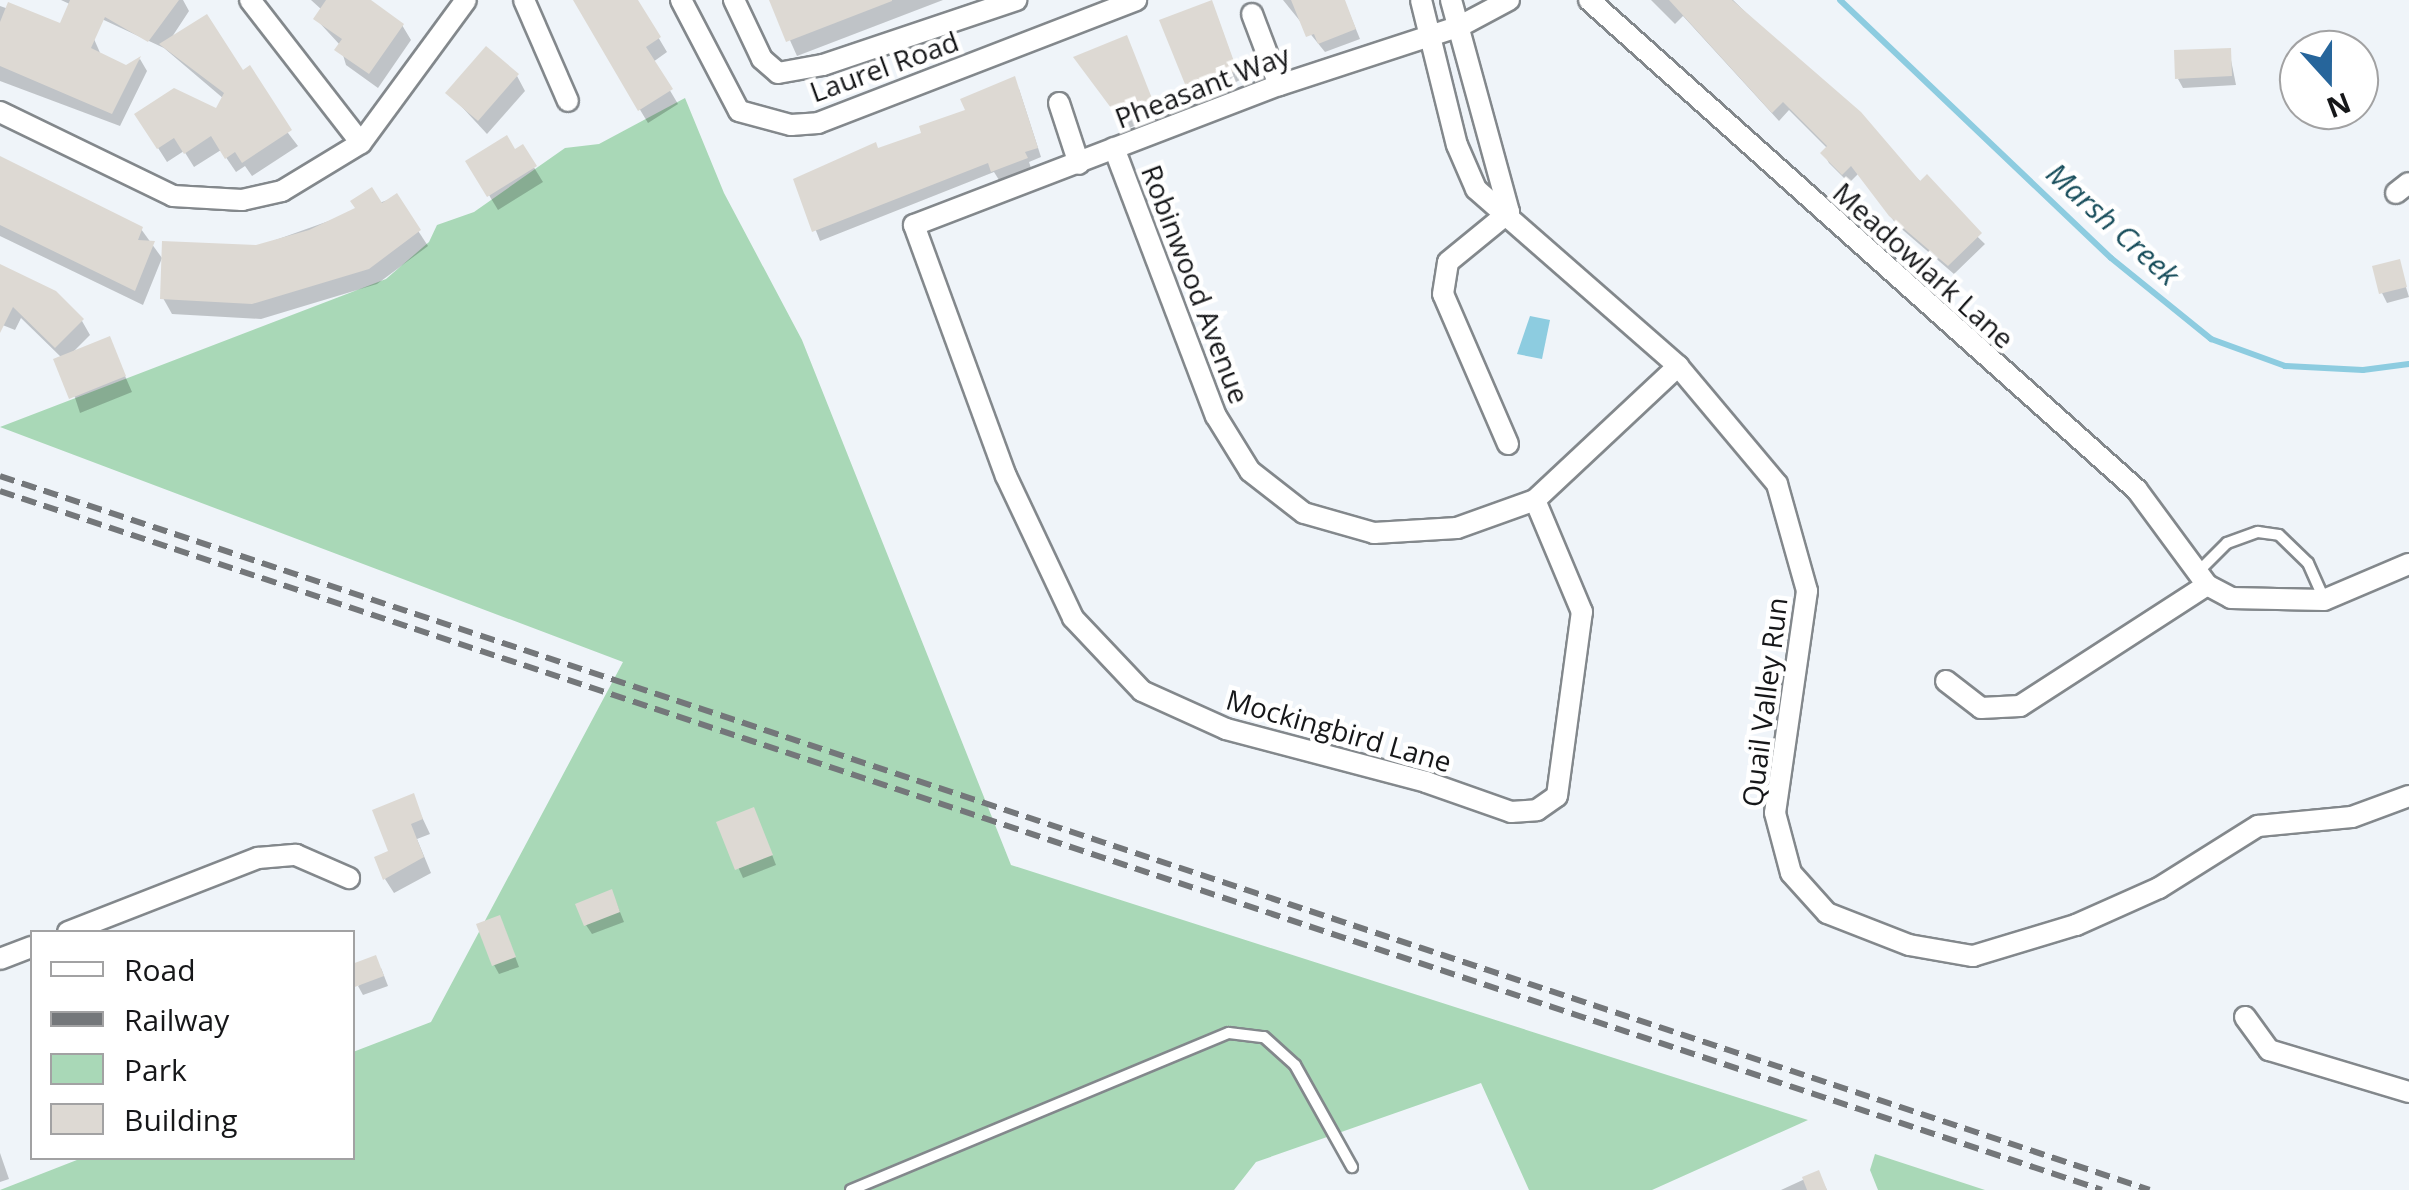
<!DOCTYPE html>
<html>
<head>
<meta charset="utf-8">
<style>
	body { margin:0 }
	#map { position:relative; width:2409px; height:1190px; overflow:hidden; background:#eff4f9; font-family:"Open Sans",sans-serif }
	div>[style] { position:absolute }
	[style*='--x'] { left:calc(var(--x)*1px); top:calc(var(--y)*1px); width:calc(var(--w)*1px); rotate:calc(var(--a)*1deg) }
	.green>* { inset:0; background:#a9d8b7 }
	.water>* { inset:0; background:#8dcce0 }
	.shadow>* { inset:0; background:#0003 }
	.stream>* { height:6px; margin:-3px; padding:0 3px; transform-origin:3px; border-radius:3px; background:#8dcce0 }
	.building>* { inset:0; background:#ddd9d3 }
	.roads { filter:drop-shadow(2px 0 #83888c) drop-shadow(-2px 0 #83888c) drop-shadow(0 2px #83888c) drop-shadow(0 -2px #83888c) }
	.lane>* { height:10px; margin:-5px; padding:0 5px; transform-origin:5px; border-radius:5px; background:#fff }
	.street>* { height:20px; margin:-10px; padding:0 10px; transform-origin:10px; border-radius:10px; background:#fff }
	.rail>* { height:6px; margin-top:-3px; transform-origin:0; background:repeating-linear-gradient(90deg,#74777a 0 15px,transparent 0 23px) }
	span { translate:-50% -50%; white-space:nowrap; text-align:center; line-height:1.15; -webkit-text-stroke:9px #fff; paint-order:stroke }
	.street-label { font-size:28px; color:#161719 }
	.water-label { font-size:30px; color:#174d5b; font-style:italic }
	.legend { position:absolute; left:30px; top:930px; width:325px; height:230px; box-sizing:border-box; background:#fff; border:2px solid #a2a2a3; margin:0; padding:12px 18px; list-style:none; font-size:30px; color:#161719 }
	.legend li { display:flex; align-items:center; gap:20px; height:50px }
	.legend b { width:50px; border:2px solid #a2a2a3 }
	.north { position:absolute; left:2279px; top:30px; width:100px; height:100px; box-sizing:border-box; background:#fff; border:2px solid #a2a2a3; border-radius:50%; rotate:159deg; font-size:28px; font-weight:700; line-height:40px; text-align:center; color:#161719 }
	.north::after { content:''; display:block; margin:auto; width:35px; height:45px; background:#26659b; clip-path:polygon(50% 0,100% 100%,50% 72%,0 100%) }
</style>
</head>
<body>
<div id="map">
	<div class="green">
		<i style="clip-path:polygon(685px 98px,724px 193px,802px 340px,1011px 865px,1808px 1120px,1652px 1190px,1529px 1190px,1481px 1083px,1256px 1162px,1234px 1190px,0 1190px,82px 1158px,352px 1158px,353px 1052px,431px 1022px,623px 662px,0 427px,386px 279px,429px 242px,437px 225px,474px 212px,565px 148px,599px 144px)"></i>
		<i style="clip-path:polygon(1875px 1154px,1985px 1190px,1878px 1190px,1870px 1170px)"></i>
	</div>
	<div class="water">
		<i style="clip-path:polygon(1530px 316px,1550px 320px,1542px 359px,1517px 354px)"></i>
	</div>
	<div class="shadow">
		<i style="clip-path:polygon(61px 0,183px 0,189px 11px,170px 40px,242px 73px,298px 146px,252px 176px,245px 166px,236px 172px,221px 150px,194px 167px,184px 151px,167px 162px,146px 129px,217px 111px,224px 99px,164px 48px)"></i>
		<i style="clip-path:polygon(311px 0,367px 0,402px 25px,411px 40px,378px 88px,346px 65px,340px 45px,316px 19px,322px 10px)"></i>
		<i style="clip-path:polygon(574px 0,636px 0,667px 52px,653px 62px,678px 104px,648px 123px)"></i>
		<i style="clip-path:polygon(772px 0,943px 0,797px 56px)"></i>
		<i style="clip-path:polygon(1283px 0,1344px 0,1360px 39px,1325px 52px)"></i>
		<i style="clip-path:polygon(1651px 0,1733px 0,1985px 244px,1954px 274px,1897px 225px,1858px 174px,1849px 183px,1829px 163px,1824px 154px,1828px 149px,1789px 110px,1779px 121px,1683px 16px,1675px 24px)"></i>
		<i style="clip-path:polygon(0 6px,94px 39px,101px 55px,127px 68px,140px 59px,147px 71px,120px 126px,0 81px)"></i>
		<i style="clip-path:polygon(1216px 13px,1240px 80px,1197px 102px,1162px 21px)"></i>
		<i style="clip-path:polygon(1131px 47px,1158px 116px,1127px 129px,1082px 67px)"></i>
		<i style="clip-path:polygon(2229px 50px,2236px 85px,2183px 88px,2178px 79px)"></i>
		<i style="clip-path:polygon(517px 76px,525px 91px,487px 134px,449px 93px)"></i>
		<i style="clip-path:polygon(1019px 89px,1041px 157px,1029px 162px,1031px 168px,999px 180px,994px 172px,820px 241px,796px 180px,924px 134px)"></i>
		<i style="clip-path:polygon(522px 148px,543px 182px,498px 210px,469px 162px)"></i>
		<i style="clip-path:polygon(0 160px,141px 229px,162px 258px,143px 305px,0 236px)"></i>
		<i style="clip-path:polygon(396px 197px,428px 246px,377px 284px,261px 319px,172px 314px,163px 298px,256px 247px)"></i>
		<i style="clip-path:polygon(2398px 262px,2409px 297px,2387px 303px,2382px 293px)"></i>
		<i style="clip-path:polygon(0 267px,82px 321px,90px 335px,70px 355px,109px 339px,132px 392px,80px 413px,62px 358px,21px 318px,15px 330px,0 324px)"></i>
		<i style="clip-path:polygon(412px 796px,430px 834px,417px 839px,431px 873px,394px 893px,385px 879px)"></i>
		<i style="clip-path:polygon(758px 819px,776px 865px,743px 878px,719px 824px)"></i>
		<i style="clip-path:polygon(616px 902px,624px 922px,592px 934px,586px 925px)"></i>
		<i style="clip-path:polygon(504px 927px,519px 967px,499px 974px,494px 965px)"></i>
		<i style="clip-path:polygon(381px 968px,388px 986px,363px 995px,358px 986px)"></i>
		<i style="clip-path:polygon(0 1153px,9px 1179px,0 1182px)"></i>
		<i style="clip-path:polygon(1818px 1173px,1827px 1190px,1781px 1190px)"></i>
	</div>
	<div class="stream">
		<i style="--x:1840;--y:0;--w:374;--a:43.6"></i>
		<i style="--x:2111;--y:258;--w:129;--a:39"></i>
		<i style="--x:2211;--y:339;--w:79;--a:20"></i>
		<i style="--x:2285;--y:366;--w:78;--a:2.9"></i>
		<i style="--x:2363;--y:370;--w:46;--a:-7.4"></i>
	</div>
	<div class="building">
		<i style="clip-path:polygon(70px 0,179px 0,148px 42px,105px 17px,91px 48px,126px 65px,141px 56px,112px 114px,0 66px,0 22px,8px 2px,60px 23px)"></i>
		<i style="clip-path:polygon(326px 0,371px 0,404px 24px,369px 74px,334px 50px,342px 39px,313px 19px)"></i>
		<i style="clip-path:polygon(573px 0,638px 0,661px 37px,646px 47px,673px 89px,638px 111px)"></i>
		<i style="clip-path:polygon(769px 0,892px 0,892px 1px,786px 42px)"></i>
		<i style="clip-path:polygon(1212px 0,1237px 70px,1189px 94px,1159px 20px)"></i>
		<i style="clip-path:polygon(1291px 0,1345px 0,1356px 29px,1318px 44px,1314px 34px,1306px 37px)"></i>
		<i style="clip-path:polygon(1669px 0,1732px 0,1861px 112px,1920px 181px,1927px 174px,1982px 233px,1948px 266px,1889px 216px,1851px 166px,1842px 175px,1820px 153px,1827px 146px,1783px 102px,1772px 113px)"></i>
		<i style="clip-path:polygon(207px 14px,243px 70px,250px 65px,292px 130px,242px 163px,235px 152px,225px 159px,211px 136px,184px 154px,174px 138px,157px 149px,134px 114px,174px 88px,216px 108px,224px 93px,159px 44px)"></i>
		<i style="clip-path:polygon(1127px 35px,1155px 106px,1120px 120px,1073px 57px)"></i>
		<i style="clip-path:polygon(486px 46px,519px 74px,478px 121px,445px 93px)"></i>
		<i style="clip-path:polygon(2231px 48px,2232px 76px,2175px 79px,2174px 50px)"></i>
		<i style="clip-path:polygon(1015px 76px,1038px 148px,1025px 152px,1028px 158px,991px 172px,988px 163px,812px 232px,793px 179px,876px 142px,878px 148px,921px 133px,919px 126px,965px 110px,960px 99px)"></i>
		<i style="clip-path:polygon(507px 135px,515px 149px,523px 144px,537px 166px,487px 197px,465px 161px)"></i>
		<i style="clip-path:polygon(0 156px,143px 227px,138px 240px,155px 241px,135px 291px,0 225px)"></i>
		<i style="clip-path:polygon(372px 187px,382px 203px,397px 193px,421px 230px,369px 269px,252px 304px,160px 299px,162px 241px,256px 245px,309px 230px,355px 208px,350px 201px)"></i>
		<i style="clip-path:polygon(2400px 259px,2407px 287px,2379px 294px,2372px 266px)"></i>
		<i style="clip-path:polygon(0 264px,56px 291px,84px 319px,55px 348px,13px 307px,0 333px)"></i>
		<i style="clip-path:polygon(110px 336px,126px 376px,69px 399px,53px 359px)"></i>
		<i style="clip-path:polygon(414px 793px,423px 819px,411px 824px,424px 857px,383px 880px,374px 857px,388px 851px,372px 810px)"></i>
		<i style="clip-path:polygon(754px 807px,773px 855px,735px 870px,716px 822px)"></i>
		<i style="clip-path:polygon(612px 889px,620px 912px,584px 926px,575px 904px)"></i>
		<i style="clip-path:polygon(500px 915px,516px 957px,492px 966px,476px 924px)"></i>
		<i style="clip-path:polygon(376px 955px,384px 976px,352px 988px,352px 964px)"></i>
		<i style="clip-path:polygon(1819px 1170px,1827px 1190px,1807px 1190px,1802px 1177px)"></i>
	</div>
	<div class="roads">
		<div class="lane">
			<i style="--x:2198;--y:572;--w:41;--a:-45"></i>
			<i style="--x:2227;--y:543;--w:33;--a:-20"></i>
			<i style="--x:2258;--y:532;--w:21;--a:8"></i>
			<i style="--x:2279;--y:535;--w:40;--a:44"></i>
			<i style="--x:2308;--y:563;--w:39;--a:66"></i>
			<i style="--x:851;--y:1190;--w:409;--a:-22.6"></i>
			<i style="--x:1229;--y:1033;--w:35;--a:7"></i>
			<i style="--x:1264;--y:1037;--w:42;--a:42.1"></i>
			<i style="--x:1295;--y:1065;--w:117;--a:60.8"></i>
		</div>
		<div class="street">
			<i style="--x:250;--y:0;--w:181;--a:52.2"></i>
			<i style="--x:524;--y:0;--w:110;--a:66.5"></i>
			<i style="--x:681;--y:0;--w:125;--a:62.4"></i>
			<i style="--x:739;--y:111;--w:54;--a:15.1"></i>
			<i style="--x:791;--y:125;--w:27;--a:-4"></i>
			<i style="--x:818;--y:123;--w:341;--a:-21.1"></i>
			<i style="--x:734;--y:0;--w:65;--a:64.6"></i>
			<i style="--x:762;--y:59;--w:21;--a:41"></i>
			<i style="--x:778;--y:73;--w:46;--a:-10.1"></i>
			<i style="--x:823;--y:65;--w:204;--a:-18.6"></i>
			<i style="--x:1421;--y:0;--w:149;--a:76.1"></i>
			<i style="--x:1457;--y:145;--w:48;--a:66.6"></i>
			<i style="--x:1476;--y:189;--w:269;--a:41.2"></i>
			<i style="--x:1678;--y:366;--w:154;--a:50"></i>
			<i style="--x:1777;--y:484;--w:111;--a:74.3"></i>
			<i style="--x:1807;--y:591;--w:224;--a:98.2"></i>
			<i style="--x:1775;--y:813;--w:62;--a:75.1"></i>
			<i style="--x:1791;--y:873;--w:54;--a:48"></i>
			<i style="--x:1827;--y:913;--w:88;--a:21.3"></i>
			<i style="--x:1909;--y:945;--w:65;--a:9.8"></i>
			<i style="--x:1973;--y:956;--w:108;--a:-16.8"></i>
			<i style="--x:2076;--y:925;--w:91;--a:-24"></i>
			<i style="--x:2159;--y:888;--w:117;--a:-32.1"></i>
			<i style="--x:2258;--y:826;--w:94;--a:-5.5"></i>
			<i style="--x:2352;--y:817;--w:61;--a:-20.2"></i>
			<i style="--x:1451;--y:0;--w:220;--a:74.7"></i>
			<i style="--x:1509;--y:0;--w:55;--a:152"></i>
			<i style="--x:1460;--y:26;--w:190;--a:161.9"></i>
			<i style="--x:1279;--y:85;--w:391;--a:159"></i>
			<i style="--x:914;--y:225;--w:267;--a:69.9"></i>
			<i style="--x:1006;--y:476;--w:157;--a:64.7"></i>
			<i style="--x:1073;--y:618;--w:100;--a:46.6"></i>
			<i style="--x:1142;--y:691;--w:92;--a:24.3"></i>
			<i style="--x:1226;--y:729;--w:207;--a:14.8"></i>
			<i style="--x:1426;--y:782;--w:90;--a:19.4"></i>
			<i style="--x:1511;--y:812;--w:26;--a:-4"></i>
			<i style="--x:1537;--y:810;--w:24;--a:-35"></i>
			<i style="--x:1557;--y:796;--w:186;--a:-82.3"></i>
			<i style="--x:1582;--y:612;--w:121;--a:-112.8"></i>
			<i style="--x:1589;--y:0;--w:735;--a:41.8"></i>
			<i style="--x:2137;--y:490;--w:118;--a:53.6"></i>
			<i style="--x:2207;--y:585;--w:27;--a:28"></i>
			<i style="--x:2231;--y:598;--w:93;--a:1.2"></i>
			<i style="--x:2324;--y:600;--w:92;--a:-23"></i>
			<i style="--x:1252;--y:14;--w:76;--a:69.2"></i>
			<i style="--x:1059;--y:103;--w:64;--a:71.8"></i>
			<i style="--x:0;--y:112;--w:192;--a:25.9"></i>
			<i style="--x:173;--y:196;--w:69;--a:3.3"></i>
			<i style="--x:242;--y:200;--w:41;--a:-12.7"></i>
			<i style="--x:282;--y:191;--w:92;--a:-31.3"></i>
			<i style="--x:361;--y:143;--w:177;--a:-53.7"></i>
			<i style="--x:1114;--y:148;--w:287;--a:69.2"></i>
			<i style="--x:1216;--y:416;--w:65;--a:58.3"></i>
			<i style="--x:1250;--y:471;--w:68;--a:37.9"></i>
			<i style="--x:1304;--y:513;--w:73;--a:15.9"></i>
			<i style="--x:1374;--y:533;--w:83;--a:-3.4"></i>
			<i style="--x:1457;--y:528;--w:83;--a:-19.7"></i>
			<i style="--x:1535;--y:500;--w:196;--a:-43.1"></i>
			<i style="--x:2396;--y:193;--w:16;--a:-38"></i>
			<i style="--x:1508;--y:444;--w:163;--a:-113.4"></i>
			<i style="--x:1443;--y:294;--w:32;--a:-81"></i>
			<i style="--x:1448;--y:262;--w:79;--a:-39.3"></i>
			<i style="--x:1946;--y:681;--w:44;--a:37.6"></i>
			<i style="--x:1981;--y:708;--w:39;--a:-3"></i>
			<i style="--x:2020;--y:706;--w:223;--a:-32.9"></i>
			<i style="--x:68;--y:932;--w:204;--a:-21.3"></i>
			<i style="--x:258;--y:858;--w:38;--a:-5"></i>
			<i style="--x:296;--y:855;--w:58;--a:23.5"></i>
			<i style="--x:0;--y:959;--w:34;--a:-21"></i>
			<i style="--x:2245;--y:1017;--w:41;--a:54"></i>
			<i style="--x:2269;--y:1050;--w:146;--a:16.7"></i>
		</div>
	</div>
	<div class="rail">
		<i style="--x:0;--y:476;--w:2265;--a:18.37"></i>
		<i style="--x:0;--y:491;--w:2215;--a:18.39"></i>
	</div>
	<div class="street-label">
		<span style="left:884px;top:66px;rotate:-20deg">Laurel Road</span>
		<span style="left:1202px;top:86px;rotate:-21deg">Pheasant Way</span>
		<span style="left:1924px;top:265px;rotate:42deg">Meadowlark Lane</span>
		<span style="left:1196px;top:284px;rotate:69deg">Robinwood Avenue</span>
		<span style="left:1764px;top:702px;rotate:-83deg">Quail Valley Run</span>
		<span style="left:1339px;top:730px;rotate:16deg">Mockingbird Lane</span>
	</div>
	<div class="water-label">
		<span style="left:2113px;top:224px;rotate:42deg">Marsh Creek</span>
	</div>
	<ul class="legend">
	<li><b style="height:12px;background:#fff"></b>Road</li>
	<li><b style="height:12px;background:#74777a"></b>Railway</li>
	<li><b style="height:28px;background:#a9d8b7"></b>Park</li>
	<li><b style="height:28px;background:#ddd9d3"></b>Building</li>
	</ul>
	<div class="north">N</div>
</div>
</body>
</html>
